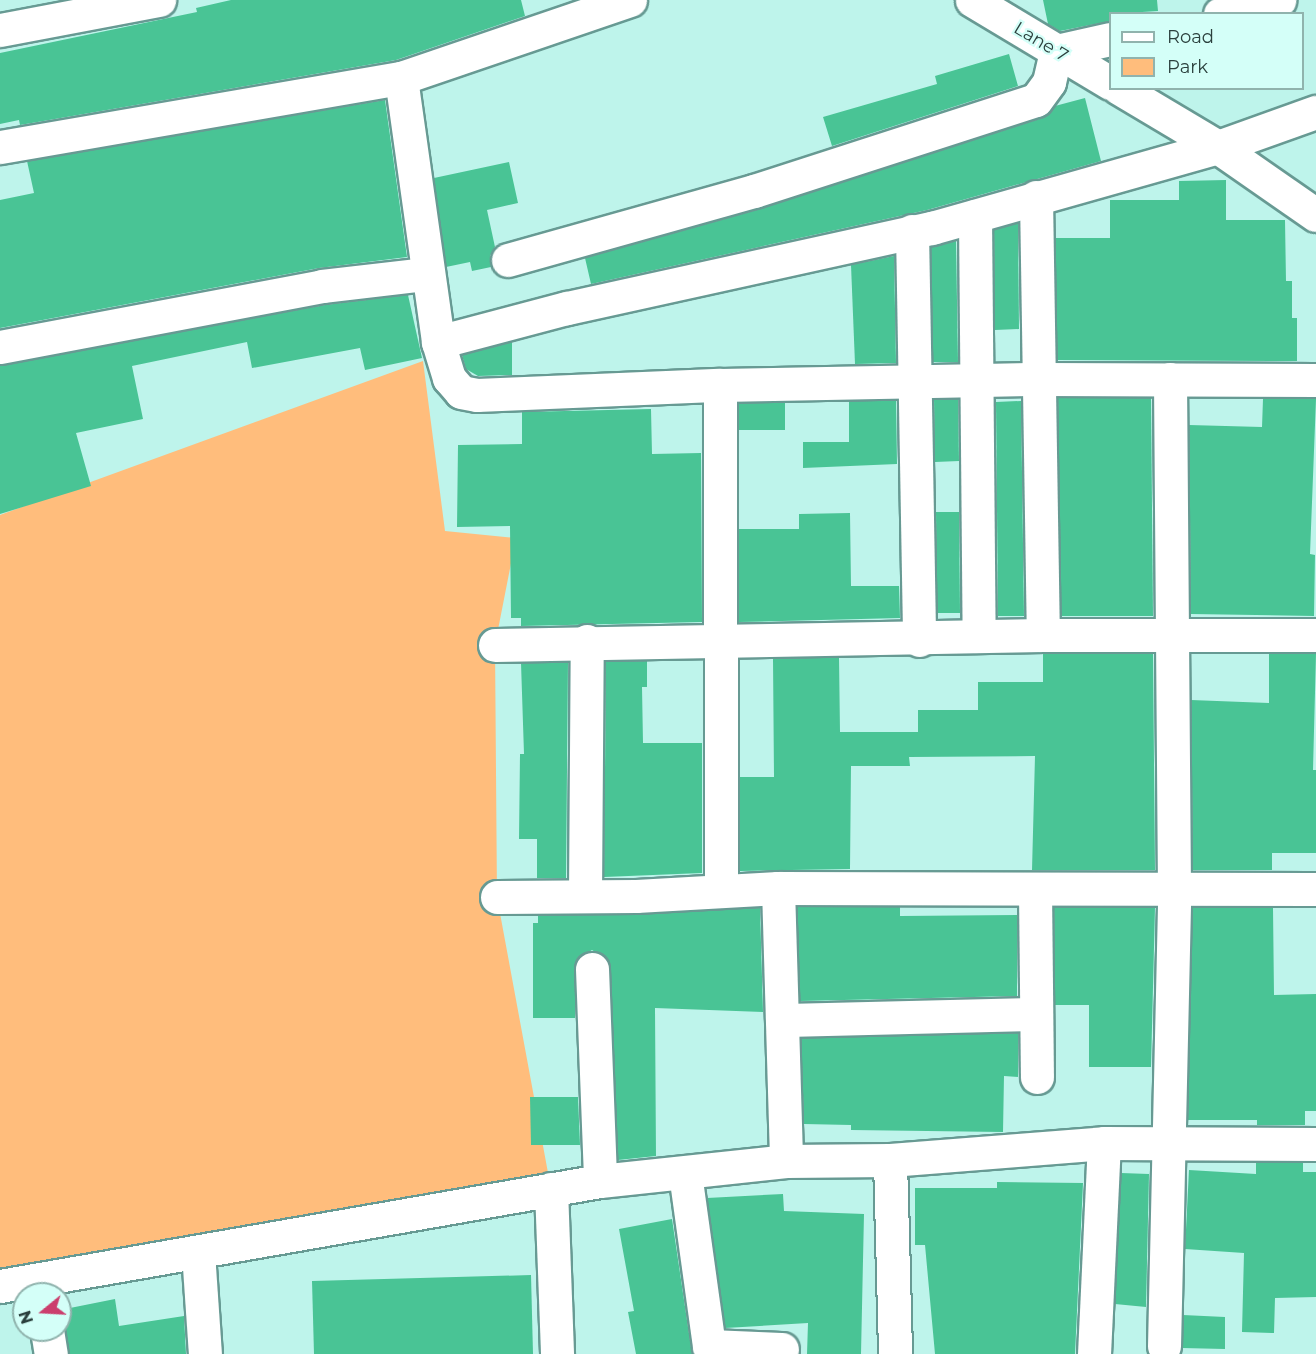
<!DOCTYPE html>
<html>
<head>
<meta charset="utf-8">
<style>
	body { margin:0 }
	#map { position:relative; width:1316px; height:1354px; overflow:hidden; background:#bef4eb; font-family:Montserrat,sans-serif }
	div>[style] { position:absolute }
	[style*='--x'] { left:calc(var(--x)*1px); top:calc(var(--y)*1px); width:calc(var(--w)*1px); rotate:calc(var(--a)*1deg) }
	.green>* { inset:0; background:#ffbd7c }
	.building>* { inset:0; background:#49c495 }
	.roads { filter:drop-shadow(2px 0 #679a93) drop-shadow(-2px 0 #679a93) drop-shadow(0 2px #679a93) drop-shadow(0 -2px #679a93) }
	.minor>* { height:33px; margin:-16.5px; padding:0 16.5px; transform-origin:16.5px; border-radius:16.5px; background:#fff }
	span { translate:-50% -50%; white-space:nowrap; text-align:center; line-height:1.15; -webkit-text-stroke:4.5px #d4fff8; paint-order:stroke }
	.street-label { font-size:18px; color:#2b403d }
	.legend { position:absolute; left:1109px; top:12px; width:195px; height:78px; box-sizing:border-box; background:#d4fff8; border:2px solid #90b3ad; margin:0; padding:8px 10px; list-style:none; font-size:18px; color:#2b403d }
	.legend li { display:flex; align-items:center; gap:12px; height:30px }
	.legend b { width:30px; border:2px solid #90b3ad }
	.north { position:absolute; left:12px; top:1282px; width:60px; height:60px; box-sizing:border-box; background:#d4fff8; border:2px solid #90b3ad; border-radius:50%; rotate:252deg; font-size:16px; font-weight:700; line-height:24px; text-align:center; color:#2b403d }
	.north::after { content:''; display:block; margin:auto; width:21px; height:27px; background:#cb3e6d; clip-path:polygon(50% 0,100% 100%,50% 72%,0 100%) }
</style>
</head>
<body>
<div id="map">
	<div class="green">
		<i style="clip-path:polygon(423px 361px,445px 531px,516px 538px,495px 645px,497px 897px,551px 1189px,0 1270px,0 515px)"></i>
	</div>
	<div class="building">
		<i style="clip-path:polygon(231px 0,521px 0,525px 16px,396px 60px,20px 125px,19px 120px,0 124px,0 53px,197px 12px,196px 8px)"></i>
		<i style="clip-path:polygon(1043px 0,1157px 0,1158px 11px,1110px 14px,1110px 21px,1060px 31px,1048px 24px)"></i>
		<i style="clip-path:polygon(1009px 54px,1018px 86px,832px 146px,823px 117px,937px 84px,935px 76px)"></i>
		<i style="clip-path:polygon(1085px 98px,1101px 161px,927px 210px,591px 284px,585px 258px,760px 209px,1042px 118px,1055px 106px)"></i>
		<i style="clip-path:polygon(385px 100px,407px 257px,319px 268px,0 328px,0 200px,34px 193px,27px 161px)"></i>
		<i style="clip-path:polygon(509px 162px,518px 203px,487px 210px,495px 247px,490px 256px,491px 267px,472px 271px,470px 262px,446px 267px,434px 178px)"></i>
		<i style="clip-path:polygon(1226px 180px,1226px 220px,1285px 220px,1286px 281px,1292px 281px,1292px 318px,1297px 318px,1297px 361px,1057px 360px,1055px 238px,1110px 238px,1110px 200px,1179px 200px,1179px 181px)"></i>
		<i style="clip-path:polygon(1018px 223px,1019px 329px,995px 330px,994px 230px)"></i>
		<i style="clip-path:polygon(956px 241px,958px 362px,933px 362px,931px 247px)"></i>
		<i style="clip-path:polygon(894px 256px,896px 363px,855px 364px,851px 265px)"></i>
		<i style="clip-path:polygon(408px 295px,422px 358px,365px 370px,360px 348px,252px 368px,247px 342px,132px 366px,143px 419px,76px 433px,91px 486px,0 514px,0 365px,325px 305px)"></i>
		<i style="clip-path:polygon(512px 342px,512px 375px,478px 376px,466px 369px,462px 355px)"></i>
		<i style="clip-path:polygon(1058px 398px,1151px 398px,1153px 616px,1061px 616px)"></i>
		<i style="clip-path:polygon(958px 399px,959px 461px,935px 462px,934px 400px)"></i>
		<i style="clip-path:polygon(1263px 399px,1316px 399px,1310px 554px,1315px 555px,1314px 616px,1191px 614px,1189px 425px,1262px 427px)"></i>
		<i style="clip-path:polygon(896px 400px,897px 464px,803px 468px,803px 442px,849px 442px,849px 401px)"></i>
		<i style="clip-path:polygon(1021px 401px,1024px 616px,998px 616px,996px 402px)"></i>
		<i style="clip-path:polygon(739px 403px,785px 403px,785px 430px,739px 430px)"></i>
		<i style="clip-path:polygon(651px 409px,652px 454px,701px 453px,702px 622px,521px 626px,521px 618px,511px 618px,510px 526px,457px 527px,458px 445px,522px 444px,522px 412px)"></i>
		<i style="clip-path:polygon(936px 512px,959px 512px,960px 613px,937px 613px)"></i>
		<i style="clip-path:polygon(850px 513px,851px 586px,899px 586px,900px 618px,739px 622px,739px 529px,799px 529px,799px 514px)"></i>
		<i style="clip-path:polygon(1043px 654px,1153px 654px,1155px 870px,1032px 870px,1035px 756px,909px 757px,910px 766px,851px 766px,850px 869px,740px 871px,740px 777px,774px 777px,773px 659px,839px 657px,840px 732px,918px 732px,918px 710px,978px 710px,978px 682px,1043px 682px)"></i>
		<i style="clip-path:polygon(1269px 654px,1316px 654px,1313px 770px,1316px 770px,1316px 853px,1272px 853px,1272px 870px,1193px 870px,1191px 700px,1269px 703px)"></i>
		<i style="clip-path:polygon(647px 661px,647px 687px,642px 687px,643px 743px,702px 743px,702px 873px,604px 877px,606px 662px)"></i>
		<i style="clip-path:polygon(568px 662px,566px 878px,537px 878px,537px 839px,519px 839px,520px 754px,524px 754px,521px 663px)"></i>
		<i style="clip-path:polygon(797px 907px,900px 907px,900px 916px,1017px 915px,1017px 996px,800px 1001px)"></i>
		<i style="clip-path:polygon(1054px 907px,1155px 907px,1151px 1067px,1089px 1067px,1089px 1005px,1055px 1005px)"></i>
		<i style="clip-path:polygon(760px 908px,763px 1012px,655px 1008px,656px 1156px,618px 1160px,608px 960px,592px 950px,576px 960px,575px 1018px,533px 1018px,533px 923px,538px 923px,538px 915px)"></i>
		<i style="clip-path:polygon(1192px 908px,1273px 908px,1274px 995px,1316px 994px,1316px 1111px,1305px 1111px,1305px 1125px,1257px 1125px,1257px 1120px,1188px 1120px)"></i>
		<i style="clip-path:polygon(1018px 1033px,1018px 1077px,1004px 1076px,1003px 1132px,851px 1130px,851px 1125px,804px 1124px,801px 1038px)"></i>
		<i style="clip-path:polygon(530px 1097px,578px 1097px,580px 1145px,531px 1145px)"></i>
		<i style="clip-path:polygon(1256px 1162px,1303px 1163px,1303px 1172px,1316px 1172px,1316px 1297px,1275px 1298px,1274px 1333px,1242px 1332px,1244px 1253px,1185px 1249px,1189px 1170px,1256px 1174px)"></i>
		<i style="clip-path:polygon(1121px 1173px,1149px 1174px,1146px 1307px,1115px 1304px)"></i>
		<i style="clip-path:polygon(997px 1182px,1083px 1183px,1075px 1354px,935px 1354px,925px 1245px,915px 1245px,915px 1188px,997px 1188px)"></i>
		<i style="clip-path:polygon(783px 1194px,784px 1211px,864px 1214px,861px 1354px,807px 1354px,808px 1323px,725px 1328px,707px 1198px)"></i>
		<i style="clip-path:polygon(672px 1219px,692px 1354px,636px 1354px,628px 1312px,634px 1311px,619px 1229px)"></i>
		<i style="clip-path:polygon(531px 1275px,533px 1354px,314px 1354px,312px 1281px)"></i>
		<i style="clip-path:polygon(115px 1299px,119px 1326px,184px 1316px,186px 1354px,69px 1354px,60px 1310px)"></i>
		<i style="clip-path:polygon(1183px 1315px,1225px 1317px,1225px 1349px,1182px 1348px)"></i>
	</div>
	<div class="roads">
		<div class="minor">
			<i style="--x:630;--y:0;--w:242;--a:161.2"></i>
			<i style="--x:401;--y:78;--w:267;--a:82"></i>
			<i style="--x:438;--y:342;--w:38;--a:73"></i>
			<i style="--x:449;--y:378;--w:18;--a:49"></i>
			<i style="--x:461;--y:392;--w:16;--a:11"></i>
			<i style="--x:477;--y:395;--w:243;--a:-2.4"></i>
			<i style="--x:720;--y:385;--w:321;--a:-1.1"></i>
			<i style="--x:1041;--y:379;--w:275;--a:0.2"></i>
			<i style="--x:972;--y:0;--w:161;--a:31"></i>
			<i style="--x:1220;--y:14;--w:61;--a:-13.3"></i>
			<i style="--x:0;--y:30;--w:162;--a:-10.7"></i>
			<i style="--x:1119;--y:88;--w:115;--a:30.8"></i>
			<i style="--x:1218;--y:147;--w:119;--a:34.8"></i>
			<i style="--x:0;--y:147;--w:407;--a:-9.8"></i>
			<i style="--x:1036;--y:197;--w:438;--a:89.1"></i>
			<i style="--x:975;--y:216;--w:420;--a:89.5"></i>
			<i style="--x:912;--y:231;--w:409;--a:89"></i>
			<i style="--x:508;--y:260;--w:255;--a:-15.7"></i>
			<i style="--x:754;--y:191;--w:296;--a:-17.9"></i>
			<i style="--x:1036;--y:100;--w:22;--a:-54"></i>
			<i style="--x:1049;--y:82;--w:32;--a:-77"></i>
			<i style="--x:1056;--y:51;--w:55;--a:-12.5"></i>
			<i style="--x:438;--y:342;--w:133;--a:-14.8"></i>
			<i style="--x:567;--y:308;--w:374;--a:-12.4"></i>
			<i style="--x:932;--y:228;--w:297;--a:-15.8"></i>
			<i style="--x:1218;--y:147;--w:104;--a:-19.7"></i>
			<i style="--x:0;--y:347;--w:328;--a:-10.7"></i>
			<i style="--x:322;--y:286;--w:105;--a:-6.6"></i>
			<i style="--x:720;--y:385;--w:504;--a:89.89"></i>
			<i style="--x:495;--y:645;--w:548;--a:-1.05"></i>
			<i style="--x:1043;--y:635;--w:273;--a:0"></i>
			<i style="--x:778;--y:888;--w:273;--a:88.3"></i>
			<i style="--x:1035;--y:890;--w:187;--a:89.4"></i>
			<i style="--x:585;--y:896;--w:255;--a:-89.6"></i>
			<i style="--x:497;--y:897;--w:139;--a:-0.4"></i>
			<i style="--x:636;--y:896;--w:142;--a:-3.2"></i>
			<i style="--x:778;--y:888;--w:538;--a:0.11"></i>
			<i style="--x:592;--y:969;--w:212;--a:87.8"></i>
			<i style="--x:782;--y:1020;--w:254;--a:-1.4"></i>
			<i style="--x:890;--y:1160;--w:194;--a:88.5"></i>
			<i style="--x:685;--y:1173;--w:175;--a:82.1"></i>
			<i style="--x:709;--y:1346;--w:73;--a:2.4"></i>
			<i style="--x:551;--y:1189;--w:165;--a:87.9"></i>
			<i style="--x:198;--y:1252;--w:102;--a:86.1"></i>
			<i style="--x:0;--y:1286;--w:609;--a:-9.93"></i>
			<i style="--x:600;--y:1181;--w:187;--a:-6.1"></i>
			<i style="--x:786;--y:1161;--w:104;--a:-0.6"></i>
			<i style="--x:890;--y:1160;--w:215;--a:-4.5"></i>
			<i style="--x:1104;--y:1143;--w:212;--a:0.3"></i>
			<i style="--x:47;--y:1330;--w:24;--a:81"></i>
			<i style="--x:1164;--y:1346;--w:457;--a:-88.7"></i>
			<i style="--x:1174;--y:889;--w:510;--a:-90.45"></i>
			<i style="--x:1094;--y:1354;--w:211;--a:-87.3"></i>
		</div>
	</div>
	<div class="street-label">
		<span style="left:1041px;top:42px;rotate:31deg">Lane 7</span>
	</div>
	<ul class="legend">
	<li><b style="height:8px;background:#fff"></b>Road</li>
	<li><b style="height:16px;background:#ffbd7c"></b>Park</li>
	</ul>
	<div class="north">N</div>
</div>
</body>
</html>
